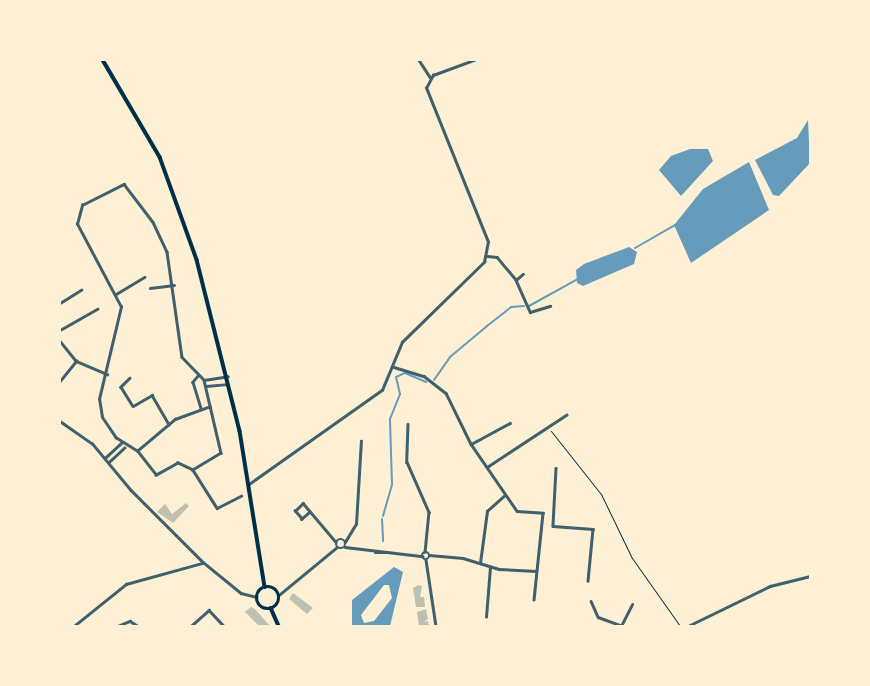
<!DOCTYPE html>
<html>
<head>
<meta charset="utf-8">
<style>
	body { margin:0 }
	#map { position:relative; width:870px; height:686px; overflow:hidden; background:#fdf0d5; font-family:"Work Sans",sans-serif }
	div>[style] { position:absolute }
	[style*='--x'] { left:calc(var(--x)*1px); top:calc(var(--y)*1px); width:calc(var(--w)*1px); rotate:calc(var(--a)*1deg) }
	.water>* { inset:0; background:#669bbc }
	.stream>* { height:2px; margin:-1px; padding:0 1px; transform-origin:1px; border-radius:1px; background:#669bbc }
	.building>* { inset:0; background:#bec0b2 }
	.path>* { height:1px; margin:-0.5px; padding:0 0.5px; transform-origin:0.5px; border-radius:0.5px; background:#003049 }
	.minor>* { height:2.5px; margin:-1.25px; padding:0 1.25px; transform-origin:1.25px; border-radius:1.25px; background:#3f606c }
	.minor>.ring { margin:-1.25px; padding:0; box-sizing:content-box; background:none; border:2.5px solid #3f606c; border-radius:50% }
	.tertiary>* { height:2.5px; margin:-1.25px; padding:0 1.25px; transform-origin:1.25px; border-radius:1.25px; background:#3f606c }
	.secondary>* { height:3.5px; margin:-1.75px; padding:0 1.75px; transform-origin:1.75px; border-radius:1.75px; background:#003049 }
	.secondary>.ring { margin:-1.75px; padding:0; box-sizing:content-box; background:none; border:3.5px solid #003049; border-radius:50% }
	span { translate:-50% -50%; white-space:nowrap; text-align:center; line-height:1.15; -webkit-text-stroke:5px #fdf0d5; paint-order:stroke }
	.frame { position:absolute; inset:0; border:61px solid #fdf0d5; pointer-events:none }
</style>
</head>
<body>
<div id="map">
	<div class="water">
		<i style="clip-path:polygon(808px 120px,810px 163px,779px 196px,773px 195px,755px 160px,797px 138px)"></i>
		<i style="clip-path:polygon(690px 149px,708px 149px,713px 161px,681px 196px,659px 170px,671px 156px)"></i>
		<i style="clip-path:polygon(749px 162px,769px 210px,691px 263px,674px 225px,703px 189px)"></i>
		<i style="clip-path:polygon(629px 247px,637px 252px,634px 264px,583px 286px,577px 283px,576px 270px,584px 264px)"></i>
		<i style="clip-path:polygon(evenodd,394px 567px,403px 572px,390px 626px,352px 626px,352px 600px,394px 567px,384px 585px,389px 585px,392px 598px,374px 621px,364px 623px,361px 615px,384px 585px)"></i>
	</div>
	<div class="stream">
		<i style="--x:635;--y:248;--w:46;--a:-29.9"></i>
		<i style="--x:529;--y:306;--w:56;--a:-28.9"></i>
		<i style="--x:434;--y:380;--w:28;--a:-55"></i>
		<i style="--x:450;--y:357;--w:48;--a:-40"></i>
		<i style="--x:487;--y:326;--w:31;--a:-38"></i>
		<i style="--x:511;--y:307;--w:13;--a:-4"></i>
		<i style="--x:383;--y:516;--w:33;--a:-74"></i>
		<i style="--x:392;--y:484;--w:65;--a:-91.8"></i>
		<i style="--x:390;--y:419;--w:27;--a:-68"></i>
		<i style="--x:400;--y:394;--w:17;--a:-103"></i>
		<i style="--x:396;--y:377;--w:10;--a:-24"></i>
		<i style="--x:405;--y:373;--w:23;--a:23"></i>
		<i style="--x:382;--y:519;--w:22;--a:87"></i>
	</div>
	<div class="building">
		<i style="clip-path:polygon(186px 503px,189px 506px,173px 523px,157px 512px,165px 504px,172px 514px)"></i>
		<i style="clip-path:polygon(418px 585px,422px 586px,420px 597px,424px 597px,425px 607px,416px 607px,413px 588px)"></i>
		<i style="clip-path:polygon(293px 593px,313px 608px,307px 614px,289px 599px)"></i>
		<i style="clip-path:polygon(251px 607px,255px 609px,270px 626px,259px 626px,245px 612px)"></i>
		<i style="clip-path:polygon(426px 609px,428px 619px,424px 622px,428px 621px,429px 626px,419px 626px,417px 612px)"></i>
	</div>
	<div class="path">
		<i style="--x:551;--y:431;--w:80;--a:51.6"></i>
		<i style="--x:601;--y:494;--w:71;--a:64.2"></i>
		<i style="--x:632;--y:558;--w:83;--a:54.8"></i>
	</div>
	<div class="minor">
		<i style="--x:419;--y:60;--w:20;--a:57"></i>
		<i style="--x:487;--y:256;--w:10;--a:6"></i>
		<i style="--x:497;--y:257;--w:30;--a:50"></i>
		<i style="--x:516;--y:280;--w:35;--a:66"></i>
		<i style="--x:530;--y:312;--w:21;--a:-17"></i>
		<i style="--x:516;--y:280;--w:9;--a:-41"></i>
		<i style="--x:150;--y:288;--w:24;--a:-7"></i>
		<i style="--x:116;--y:294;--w:33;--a:-31"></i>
		<i style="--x:60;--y:303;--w:25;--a:-32"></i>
		<i style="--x:60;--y:330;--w:43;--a:-29.6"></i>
		<i style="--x:60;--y:341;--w:26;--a:51"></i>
		<i style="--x:76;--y:361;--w:34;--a:23"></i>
		<i style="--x:394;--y:367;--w:31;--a:17"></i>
		<i style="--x:424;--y:376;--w:28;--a:38"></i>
		<i style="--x:446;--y:393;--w:57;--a:63.9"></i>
		<i style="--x:471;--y:444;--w:81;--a:55.5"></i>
		<i style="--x:517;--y:511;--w:26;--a:4"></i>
		<i style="--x:543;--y:513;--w:87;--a:95.9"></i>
		<i style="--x:198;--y:376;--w:8;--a:130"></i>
		<i style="--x:193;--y:382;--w:27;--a:73"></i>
		<i style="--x:130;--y:378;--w:13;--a:135"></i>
		<i style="--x:121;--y:387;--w:22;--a:58"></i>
		<i style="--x:133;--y:406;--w:22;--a:-30"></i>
		<i style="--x:152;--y:395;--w:34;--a:60"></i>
		<i style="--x:204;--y:380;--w:75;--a:76.9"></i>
		<i style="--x:221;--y:453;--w:33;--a:149"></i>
		<i style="--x:193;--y:470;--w:17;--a:-155"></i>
		<i style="--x:178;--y:463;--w:25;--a:151"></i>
		<i style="--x:156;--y:475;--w:31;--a:-128"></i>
		<i style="--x:137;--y:451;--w:25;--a:-148"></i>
		<i style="--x:116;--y:438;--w:25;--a:-124"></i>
		<i style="--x:102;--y:417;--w:18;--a:-99"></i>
		<i style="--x:99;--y:399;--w:95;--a:-76.6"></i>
		<i style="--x:121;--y:307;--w:94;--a:-117.9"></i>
		<i style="--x:77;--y:224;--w:20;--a:-75"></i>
		<i style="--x:82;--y:205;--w:47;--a:-26.6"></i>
		<i style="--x:124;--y:184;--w:48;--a:52.7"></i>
		<i style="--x:153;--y:222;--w:33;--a:65"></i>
		<i style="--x:167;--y:252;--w:106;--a:81.9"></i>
		<i style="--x:182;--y:357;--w:32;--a:46"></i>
		<i style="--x:204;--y:380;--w:24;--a:-9"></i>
		<i style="--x:60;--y:381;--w:26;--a:-51"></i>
		<i style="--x:206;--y:386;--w:21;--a:-5"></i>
		<i style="--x:408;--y:424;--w:38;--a:92"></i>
		<i style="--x:407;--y:462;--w:55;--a:66.3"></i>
		<i style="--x:429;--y:512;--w:40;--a:95.7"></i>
		<i style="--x:471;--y:444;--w:44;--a:-28.3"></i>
		<i style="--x:137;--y:451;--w:50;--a:-40.1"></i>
		<i style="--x:175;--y:419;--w:37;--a:-20"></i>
		<i style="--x:105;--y:458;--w:22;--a:-43"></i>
		<i style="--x:109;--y:462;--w:21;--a:-43"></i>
		<i style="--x:487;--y:467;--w:95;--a:-33.4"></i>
		<i style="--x:556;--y:468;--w:58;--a:93"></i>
		<i style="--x:553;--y:526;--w:40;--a:4.3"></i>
		<i style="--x:593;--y:529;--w:52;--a:95.5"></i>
		<i style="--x:193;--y:470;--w:45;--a:57.7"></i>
		<i style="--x:217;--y:508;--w:27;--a:-27"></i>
		<i style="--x:249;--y:484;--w:163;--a:-35.3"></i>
		<i style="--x:382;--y:390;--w:52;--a:-67.4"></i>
		<i style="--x:402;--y:342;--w:115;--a:-44.3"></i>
		<i style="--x:484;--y:262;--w:20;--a:-79"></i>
		<i style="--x:488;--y:242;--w:166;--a:-111.9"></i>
		<i style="--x:426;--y:88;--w:15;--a:-62"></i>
		<i style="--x:433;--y:75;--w:44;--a:-20.1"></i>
		<i style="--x:310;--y:512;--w:11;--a:139"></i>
		<i style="--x:302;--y:519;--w:11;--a:-131"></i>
		<i style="--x:295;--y:511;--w:11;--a:-45"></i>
		<i style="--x:303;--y:503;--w:51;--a:49.8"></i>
		<i class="ring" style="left:336px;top:539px;width:7.5px;height:7.5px"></i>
		<i style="--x:345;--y:542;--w:21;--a:-59"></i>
		<i style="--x:356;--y:524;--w:83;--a:-86.6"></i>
		<i style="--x:345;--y:547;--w:78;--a:6.7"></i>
		<i class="ring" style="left:422px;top:552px;width:5.5px;height:5.5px"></i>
		<i style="--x:375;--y:553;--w:16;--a:0"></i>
		<i style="--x:429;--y:555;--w:34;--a:5"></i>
		<i style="--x:463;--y:558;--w:38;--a:17"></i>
		<i style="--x:499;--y:569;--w:37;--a:3"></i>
		<i style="--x:426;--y:560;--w:67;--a:81.4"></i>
		<i style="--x:480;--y:563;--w:52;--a:-82.3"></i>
		<i style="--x:487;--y:511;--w:24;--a:-42"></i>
		<i style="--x:279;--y:595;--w:75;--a:-39.6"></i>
		<i style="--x:591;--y:601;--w:17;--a:66"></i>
		<i style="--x:598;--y:617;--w:27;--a:20"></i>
		<i style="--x:486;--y:617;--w:50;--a:-85.4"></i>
		<i style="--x:622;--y:624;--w:22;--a:-63"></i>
		<i style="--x:74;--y:626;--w:67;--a:-38.9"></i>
		<i style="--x:126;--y:584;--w:79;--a:-15.4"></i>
		<i style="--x:118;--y:626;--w:13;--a:-23"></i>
		<i style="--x:130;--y:621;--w:9;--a:32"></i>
		<i style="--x:191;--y:626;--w:24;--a:-42"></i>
		<i style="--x:209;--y:610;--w:22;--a:47"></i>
	</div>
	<div class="tertiary">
		<i style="--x:60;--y:421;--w:39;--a:35"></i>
		<i style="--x:92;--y:443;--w:61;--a:50.3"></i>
		<i style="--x:131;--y:490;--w:102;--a:45"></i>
		<i style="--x:203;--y:562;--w:49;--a:39.2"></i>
		<i style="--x:241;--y:593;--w:16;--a:14"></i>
		<i style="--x:688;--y:626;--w:91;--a:-26"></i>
		<i style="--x:770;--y:586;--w:41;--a:-14"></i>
	</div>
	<div class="secondary">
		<i style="--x:103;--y:60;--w:113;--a:59.6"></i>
		<i style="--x:160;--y:157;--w:109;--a:70.2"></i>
		<i style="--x:197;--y:260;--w:176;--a:75.9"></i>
		<i style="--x:240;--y:431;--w:158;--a:80.9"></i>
		<i class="ring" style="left:257px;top:587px;width:18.5px;height:18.5px"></i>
		<i style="--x:271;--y:608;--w:20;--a:66"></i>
	</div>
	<div class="frame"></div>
</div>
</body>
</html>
